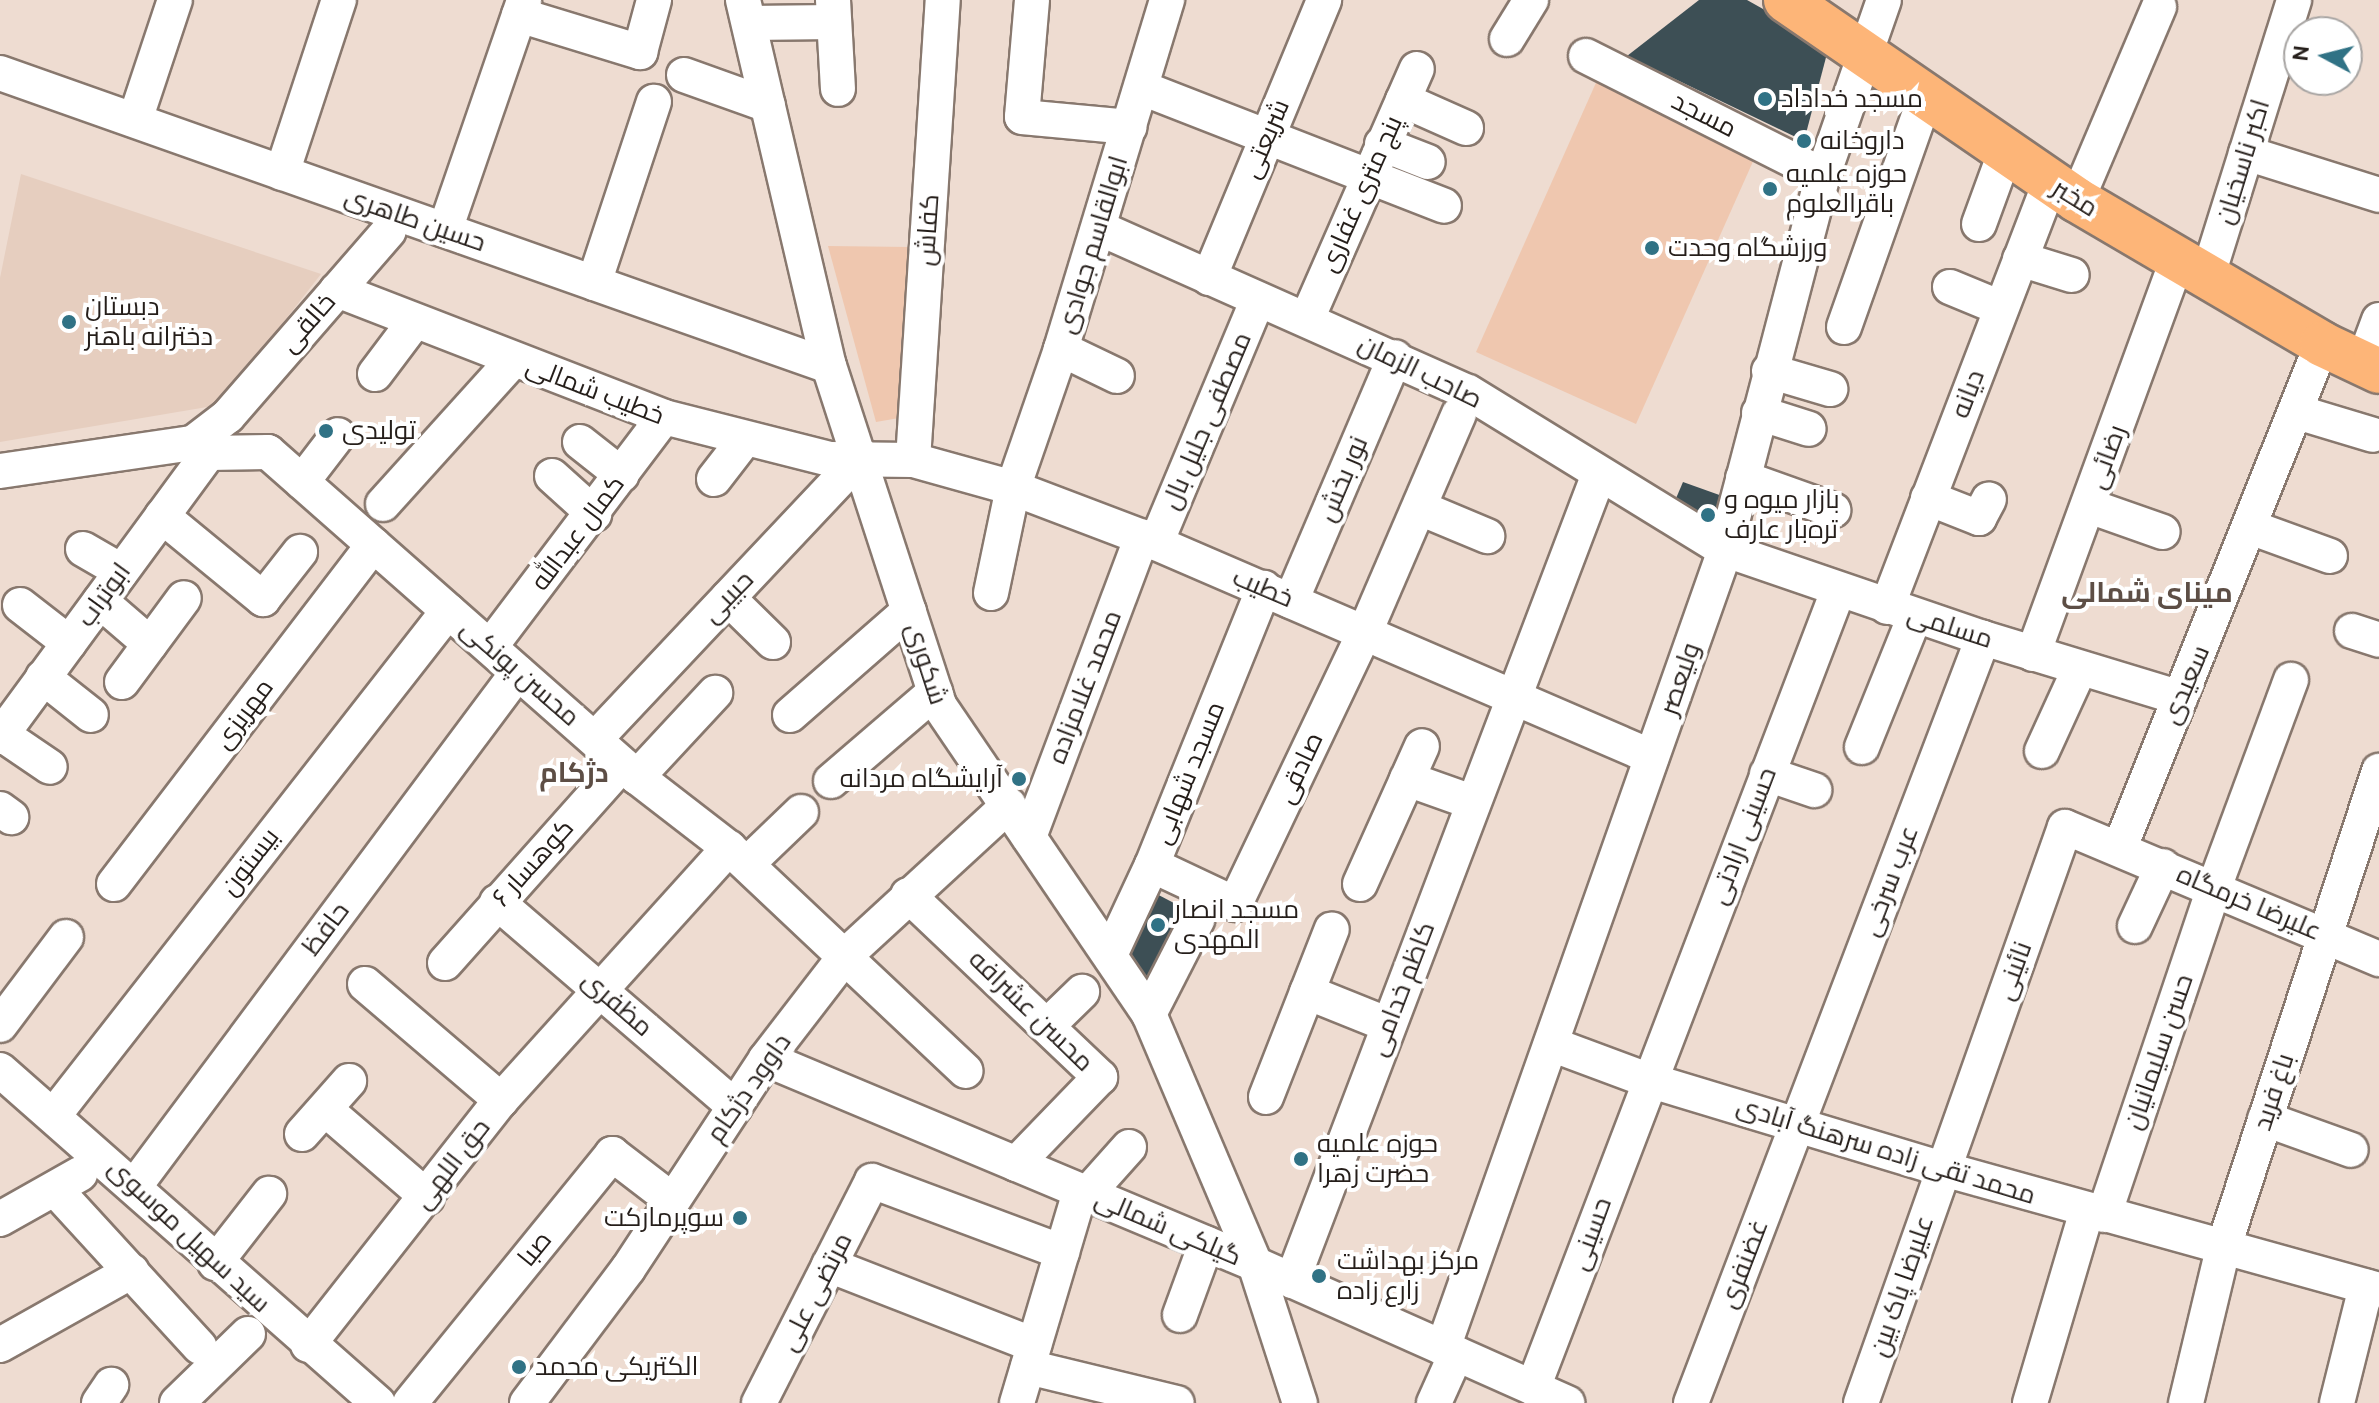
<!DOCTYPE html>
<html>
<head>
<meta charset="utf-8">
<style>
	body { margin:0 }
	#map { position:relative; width:2379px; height:1403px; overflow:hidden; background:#eedcd1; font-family:Cabin,Cairo,sans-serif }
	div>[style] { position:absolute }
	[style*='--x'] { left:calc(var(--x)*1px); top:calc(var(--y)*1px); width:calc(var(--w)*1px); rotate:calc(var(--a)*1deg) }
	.built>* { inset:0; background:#e6cebf }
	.green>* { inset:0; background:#efc7af }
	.building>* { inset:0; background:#3d4f55 }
	.roads { filter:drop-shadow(2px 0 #88786e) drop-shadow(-2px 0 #88786e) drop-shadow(0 2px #88786e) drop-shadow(0 -2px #88786e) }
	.minor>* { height:34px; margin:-17px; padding:0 17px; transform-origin:17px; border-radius:17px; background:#fff }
	.major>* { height:44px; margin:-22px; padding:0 22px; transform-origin:22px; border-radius:22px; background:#fdb578 }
	.dots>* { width:22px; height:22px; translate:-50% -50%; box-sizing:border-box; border:4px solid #fff; border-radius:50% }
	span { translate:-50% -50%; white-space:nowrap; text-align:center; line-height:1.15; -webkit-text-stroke:8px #fff; paint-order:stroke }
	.poi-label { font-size:26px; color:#251e1a }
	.left { translate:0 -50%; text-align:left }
	.right { translate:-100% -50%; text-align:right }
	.street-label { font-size:26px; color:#251e1a }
	.neighbourhood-label { font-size:28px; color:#5d4e45; font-weight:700 }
	.north { position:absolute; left:2283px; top:16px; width:80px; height:80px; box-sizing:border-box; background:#fff; border:2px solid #a8a5a3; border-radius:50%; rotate:277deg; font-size:22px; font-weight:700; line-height:32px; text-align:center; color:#251e1a }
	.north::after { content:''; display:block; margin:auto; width:28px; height:36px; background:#307285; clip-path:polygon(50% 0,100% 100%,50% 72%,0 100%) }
</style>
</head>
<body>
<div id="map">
	<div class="built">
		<i style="clip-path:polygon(21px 174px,321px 274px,219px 405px,0 442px,0 278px)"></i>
	</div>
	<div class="green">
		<i style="clip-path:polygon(1599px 76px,1759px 148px,1636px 424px,1476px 352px)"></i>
		<i style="clip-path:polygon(828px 246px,910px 247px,899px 418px,876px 422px)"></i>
	</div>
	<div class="building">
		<i style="clip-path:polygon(1699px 0,1747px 0,1829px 46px,1804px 141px,1627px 56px)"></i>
		<i style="clip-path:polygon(1683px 482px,1725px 497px,1717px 526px,1674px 503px)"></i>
		<i style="clip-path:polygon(1151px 891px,1191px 912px,1149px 984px,1128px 956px)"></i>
	</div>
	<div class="roads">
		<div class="minor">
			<i style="--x:743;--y:0;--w:376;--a:76.8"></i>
			<i style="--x:829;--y:366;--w:356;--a:72"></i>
			<i style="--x:939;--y:705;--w:374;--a:55.8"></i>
			<i style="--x:1149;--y:1014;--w:272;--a:67"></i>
			<i style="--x:1255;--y:1264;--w:146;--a:72.1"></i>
			<i style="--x:833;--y:0;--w:89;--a:86.8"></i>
			<i style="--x:1032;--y:0;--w:117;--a:94.9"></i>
			<i style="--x:1022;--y:117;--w:108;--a:5.3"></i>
			<i style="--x:519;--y:15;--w:127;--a:17"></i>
			<i style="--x:640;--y:52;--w:54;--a:-74.9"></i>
			<i style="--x:749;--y:23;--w:85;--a:-0.7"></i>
			<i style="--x:1507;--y:39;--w:46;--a:-58.4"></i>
			<i style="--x:1586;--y:56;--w:265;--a:26.7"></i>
			<i style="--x:0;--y:73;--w:879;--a:19.47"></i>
			<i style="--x:684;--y:75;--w:89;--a:19.7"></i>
			<i style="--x:1142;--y:88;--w:324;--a:21.3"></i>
			<i style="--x:1403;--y:100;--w:69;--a:24"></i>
			<i style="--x:135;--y:120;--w:126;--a:-71.6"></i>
			<i style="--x:1382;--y:144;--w:49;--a:21.4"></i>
			<i style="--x:2246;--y:153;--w:139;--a:17.5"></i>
			<i style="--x:282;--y:173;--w:182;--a:-71.8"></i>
			<i style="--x:2077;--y:200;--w:210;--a:-67"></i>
			<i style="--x:1979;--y:224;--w:76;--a:-69.9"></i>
			<i style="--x:1099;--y:228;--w:404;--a:24"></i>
			<i style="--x:1468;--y:392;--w:299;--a:31.6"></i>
			<i style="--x:1723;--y:549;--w:275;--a:18.9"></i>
			<i style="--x:1983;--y:638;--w:206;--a:16.9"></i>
			<i style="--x:445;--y:230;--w:243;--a:-71"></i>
			<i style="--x:2020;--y:259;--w:54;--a:17.1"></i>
			<i style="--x:1209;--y:278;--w:301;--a:-67.5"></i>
			<i style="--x:2207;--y:278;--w:291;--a:-72.6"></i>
			<i style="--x:594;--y:283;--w:191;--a:-71.7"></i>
			<i style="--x:1950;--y:287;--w:55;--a:22.4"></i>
			<i style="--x:337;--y:290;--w:351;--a:21.2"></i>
			<i style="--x:664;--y:417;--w:171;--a:14.2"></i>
			<i style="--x:830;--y:459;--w:83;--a:0.7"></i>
			<i style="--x:913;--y:460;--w:104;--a:15.6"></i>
			<i style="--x:1013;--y:488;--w:138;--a:20.8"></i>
			<i style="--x:1142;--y:537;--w:555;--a:23.33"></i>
			<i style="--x:1307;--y:319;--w:273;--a:-66.3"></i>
			<i style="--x:1844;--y:327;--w:243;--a:-70.5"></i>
			<i style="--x:1061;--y:349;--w:62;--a:25.7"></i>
			<i style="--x:2362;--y:366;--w:49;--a:-69.7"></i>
			<i style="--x:1769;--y:371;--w:64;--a:16.4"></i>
			<i style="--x:375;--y:374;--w:66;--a:-53"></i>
			<i style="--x:2297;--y:412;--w:79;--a:16.8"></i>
			<i style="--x:1759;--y:413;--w:52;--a:17.7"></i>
			<i style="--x:580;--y:442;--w:53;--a:38.2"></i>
			<i style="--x:193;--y:443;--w:19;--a:32"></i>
			<i style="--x:209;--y:453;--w:59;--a:-1"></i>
			<i style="--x:268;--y:452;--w:492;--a:41.4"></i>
			<i style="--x:637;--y:777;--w:116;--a:37.7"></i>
			<i style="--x:729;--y:848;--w:325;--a:43.3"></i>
			<i style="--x:913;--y:460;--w:461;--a:-86.3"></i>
			<i style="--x:0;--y:471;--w:195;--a:-8.3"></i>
			<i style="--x:193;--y:443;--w:44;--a:-37.6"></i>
			<i style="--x:228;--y:416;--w:245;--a:-49"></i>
			<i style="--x:552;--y:476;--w:57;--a:42.1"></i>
			<i style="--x:1743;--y:478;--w:96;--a:19.6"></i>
			<i style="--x:714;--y:479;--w:51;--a:-52.2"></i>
			<i style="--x:302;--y:482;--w:59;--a:-52.5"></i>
			<i style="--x:1928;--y:498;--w:55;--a:21.4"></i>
			<i style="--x:1979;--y:518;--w:21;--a:-62"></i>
			<i style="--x:383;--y:504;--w:194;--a:-47.9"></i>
			<i style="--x:2089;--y:506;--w:78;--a:19.4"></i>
			<i style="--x:1420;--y:508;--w:73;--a:22.7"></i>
			<i style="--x:162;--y:516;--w:131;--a:39.4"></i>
			<i style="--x:263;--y:599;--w:60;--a:-51.8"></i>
			<i style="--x:2250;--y:527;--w:85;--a:19.9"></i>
			<i style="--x:1156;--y:543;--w:264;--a:-67.3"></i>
			<i style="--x:83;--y:549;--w:44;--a:30.1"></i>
			<i style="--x:991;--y:593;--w:107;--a:-78.2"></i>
			<i style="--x:1013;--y:488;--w:147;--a:-70.9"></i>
			<i style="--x:1061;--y:349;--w:365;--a:-73.1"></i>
			<i style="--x:728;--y:598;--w:63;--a:44.4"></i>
			<i style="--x:100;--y:601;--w:66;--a:40.7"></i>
			<i style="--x:1291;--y:601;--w:265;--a:-66.9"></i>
			<i style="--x:20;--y:605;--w:62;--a:37.8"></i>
			<i style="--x:1887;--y:607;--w:455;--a:-69"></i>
			<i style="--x:2352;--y:631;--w:28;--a:18"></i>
			<i style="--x:490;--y:647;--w:288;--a:-52.9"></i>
			<i style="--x:2033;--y:654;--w:419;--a:-69.9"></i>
			<i style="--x:43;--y:677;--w:61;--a:38.4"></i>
			<i style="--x:122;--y:682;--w:104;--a:-53.6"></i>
			<i style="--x:790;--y:715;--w:158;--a:-41.2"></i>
			<i style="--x:0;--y:733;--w:60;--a:34.2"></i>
			<i style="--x:0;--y:737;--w:353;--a:-53.7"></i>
			<i style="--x:595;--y:739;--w:389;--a:-46.7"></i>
			<i style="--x:1862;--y:747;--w:141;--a:-68"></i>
			<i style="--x:2042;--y:751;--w:91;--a:-65.4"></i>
			<i style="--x:1767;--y:774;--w:50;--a:18.8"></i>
			<i style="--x:637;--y:777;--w:115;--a:-47.1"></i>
			<i style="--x:1407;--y:779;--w:69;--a:19.5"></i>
			<i style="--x:831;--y:781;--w:137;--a:-40.6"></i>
			<i style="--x:0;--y:809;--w:14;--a:36"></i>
			<i style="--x:1029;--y:837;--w:321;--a:-69.4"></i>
			<i style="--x:2120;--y:847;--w:542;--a:-68.12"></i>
			<i style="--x:747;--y:864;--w:75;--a:-43.9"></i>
			<i style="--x:1152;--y:865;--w:92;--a:25.2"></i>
			<i style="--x:1235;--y:904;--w:301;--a:-64.5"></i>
			<i style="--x:1365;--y:632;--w:237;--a:-66.7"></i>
			<i style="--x:114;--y:884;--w:427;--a:-52.6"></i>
			<i style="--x:1360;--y:884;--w:151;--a:-65.8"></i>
			<i style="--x:908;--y:895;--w:265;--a:43.5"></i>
			<i style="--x:1100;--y:1077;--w:121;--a:134"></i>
			<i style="--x:497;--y:902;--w:314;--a:40.7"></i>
			<i style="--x:2135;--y:926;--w:66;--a:-65"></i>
			<i style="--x:1110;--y:955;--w:99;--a:-65"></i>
			<i style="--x:1152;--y:865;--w:299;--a:-68"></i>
			<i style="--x:445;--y:963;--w:266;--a:-48.3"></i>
			<i style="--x:365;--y:984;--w:179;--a:40.5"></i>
			<i style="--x:1307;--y:992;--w:88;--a:21.9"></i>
			<i style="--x:1149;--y:1014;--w:106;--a:-62.9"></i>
			<i style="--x:0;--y:1025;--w:110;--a:-53.1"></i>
			<i style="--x:1047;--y:1026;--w:49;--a:-44.2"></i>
			<i style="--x:1551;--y:1044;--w:103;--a:20.4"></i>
			<i style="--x:1648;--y:1080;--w:308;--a:16.8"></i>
			<i style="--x:1943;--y:1169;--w:452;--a:15.5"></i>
			<i style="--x:766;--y:1059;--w:530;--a:22.74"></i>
			<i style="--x:1255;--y:1264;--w:342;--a:24"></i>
			<i style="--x:0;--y:1070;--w:504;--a:41.38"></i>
			<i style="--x:1266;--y:1097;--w:180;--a:-68.6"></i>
			<i style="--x:325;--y:1109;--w:135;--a:40.8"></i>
			<i style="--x:54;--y:1115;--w:640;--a:-51.98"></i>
			<i style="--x:2265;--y:1119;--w:91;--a:19.8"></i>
			<i style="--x:302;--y:1134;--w:71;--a:-48.4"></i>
			<i style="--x:134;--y:1187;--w:642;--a:-53.29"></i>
			<i style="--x:55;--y:1189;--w:214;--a:47.5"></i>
			<i style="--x:1087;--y:1194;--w:63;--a:-48.2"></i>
			<i style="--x:2104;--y:1215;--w:345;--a:-71.4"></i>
			<i style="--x:2214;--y:888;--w:222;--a:-69.7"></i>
			<i style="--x:0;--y:1219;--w:92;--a:-29.4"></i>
			<i style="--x:215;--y:1263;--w:88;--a:-52"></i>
			<i style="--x:829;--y:1265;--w:220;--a:21.3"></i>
			<i style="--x:1292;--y:1281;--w:863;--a:-69.17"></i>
			<i style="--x:1180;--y:1315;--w:76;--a:-69.9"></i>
			<i style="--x:0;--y:1345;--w:151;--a:-29.3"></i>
			<i style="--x:308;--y:1345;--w:312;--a:-51.8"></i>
			<i style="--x:501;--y:1100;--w:340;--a:-47.9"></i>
			<i style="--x:1443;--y:1348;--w:840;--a:-70.53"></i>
			<i style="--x:1723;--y:556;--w:394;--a:-75.3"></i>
			<i style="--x:1823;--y:175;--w:185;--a:-70.8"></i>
			<i style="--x:1028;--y:1367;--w:153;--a:13.6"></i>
			<i style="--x:1533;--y:1388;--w:853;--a:-69.06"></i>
			<i style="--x:99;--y:1403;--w:22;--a:-56"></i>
			<i style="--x:177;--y:1403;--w:99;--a:-44.2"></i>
			<i style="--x:410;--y:1403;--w:321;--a:-50.9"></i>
			<i style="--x:612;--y:1154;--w:76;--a:37.5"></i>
			<i style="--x:527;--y:1403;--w:168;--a:-53"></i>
			<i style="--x:628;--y:1269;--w:251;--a:-56.7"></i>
			<i style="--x:766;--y:1059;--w:133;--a:-52.4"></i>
			<i style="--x:847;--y:954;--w:220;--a:-42.6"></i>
			<i style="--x:759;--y:1403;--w:249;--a:-63"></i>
			<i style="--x:872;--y:1181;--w:203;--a:20.5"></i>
			<i style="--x:1017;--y:1403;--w:221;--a:-73.4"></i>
			<i style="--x:1434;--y:1403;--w:54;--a:-65.8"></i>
			<i style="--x:1691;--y:1403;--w:819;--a:-69.11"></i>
			<i style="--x:1861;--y:1403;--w:611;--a:-70.5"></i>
			<i style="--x:2065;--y:827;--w:341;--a:22.8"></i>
			<i style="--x:2030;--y:1403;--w:201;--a:-73.5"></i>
			<i style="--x:2186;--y:1403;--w:158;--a:-76.5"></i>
			<i style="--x:2223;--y:1249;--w:503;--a:-71.93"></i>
			<i style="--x:2337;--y:1403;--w:120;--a:-76"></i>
		</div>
		<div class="major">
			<i style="--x:1786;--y:0;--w:353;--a:34.5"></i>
			<i style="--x:2077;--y:200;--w:284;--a:30.4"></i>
			<i style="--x:2322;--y:344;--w:63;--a:25.3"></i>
		</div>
	</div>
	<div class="dots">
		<i style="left:1765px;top:99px;background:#307285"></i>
		<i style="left:1804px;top:141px;background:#307285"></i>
		<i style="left:1770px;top:189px;background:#307285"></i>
		<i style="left:1652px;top:248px;background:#307285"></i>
		<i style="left:69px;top:322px;background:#307285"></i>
		<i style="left:326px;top:431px;background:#307285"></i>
		<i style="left:1708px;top:515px;background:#307285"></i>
		<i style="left:1019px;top:779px;background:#307285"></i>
		<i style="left:1158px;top:925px;background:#307285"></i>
		<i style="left:1301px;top:1159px;background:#307285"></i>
		<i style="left:740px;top:1218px;background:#307285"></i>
		<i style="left:1319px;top:1276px;background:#307285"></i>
		<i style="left:519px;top:1367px;background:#307285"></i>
	</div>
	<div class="poi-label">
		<span class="left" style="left:1781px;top:99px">مسجد خداداد</span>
		<span class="left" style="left:1820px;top:141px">داروخانه</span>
		<span class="left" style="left:1786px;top:189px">حوزه علمیه<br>باقرالعلوم</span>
		<span class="left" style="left:1668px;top:248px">ورزشگاه وحدت</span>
		<span class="left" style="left:85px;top:322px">دبستان<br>دخترانه باهنر</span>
		<span class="left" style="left:342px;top:431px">تولیدی</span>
		<span class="left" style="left:1724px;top:515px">بازار میوه و<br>تره‌بار عارف</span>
		<span class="right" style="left:1003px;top:779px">آرایشگاه مردانه</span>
		<span class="left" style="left:1174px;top:925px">مسجد انصار<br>المهدی</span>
		<span class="left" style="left:1317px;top:1159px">حوزه علمیه<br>حضرت زهرا</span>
		<span class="right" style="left:724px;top:1218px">سوپرمارکت</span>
		<span class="left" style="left:1337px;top:1276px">مرکز بهداشت<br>زارع زاده</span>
		<span class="left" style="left:535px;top:1367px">الکتریکی محمد</span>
	</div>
	<div class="street-label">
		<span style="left:1704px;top:115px;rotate:27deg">مسجد</span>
		<span style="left:1266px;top:139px;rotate:-67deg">شریعتی</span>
		<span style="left:2243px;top:162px;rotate:-73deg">اکبر ناسخیان</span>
		<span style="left:1361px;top:194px;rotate:-66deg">پنج متری غفاری</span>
		<span style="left:2075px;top:198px;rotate:32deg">مخبر</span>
		<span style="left:415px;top:220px;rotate:19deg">حسین طاهری</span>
		<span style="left:928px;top:230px;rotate:-86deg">کفاش</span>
		<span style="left:1093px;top:245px;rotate:-73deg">ابوالقاسم جوادی</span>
		<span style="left:308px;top:323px;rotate:-49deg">خالقی</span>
		<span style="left:1420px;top:372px;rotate:26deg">صاحب الزمان</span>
		<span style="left:595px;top:391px;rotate:21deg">خطیب شمالی</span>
		<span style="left:1968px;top:394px;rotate:-69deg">دیانه</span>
		<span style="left:1207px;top:421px;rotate:-67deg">مصطفی جلیل بال</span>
		<span style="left:2107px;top:457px;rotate:-70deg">رضائی</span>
		<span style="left:1343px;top:479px;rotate:-67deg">نور بخش</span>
		<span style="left:578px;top:533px;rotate:-53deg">کمال عبدالله</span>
		<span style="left:1263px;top:588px;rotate:23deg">خطیب</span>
		<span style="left:104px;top:595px;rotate:-54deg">ابوتراب</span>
		<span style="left:728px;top:597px;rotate:-46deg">حبیبی</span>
		<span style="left:1950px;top:627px;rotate:18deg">مسلمی</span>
		<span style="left:926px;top:664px;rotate:72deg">شکوری</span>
		<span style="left:520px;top:673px;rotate:41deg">محسن پونکی</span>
		<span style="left:1680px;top:679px;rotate:-71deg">ولیعصر</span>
		<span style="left:2186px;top:685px;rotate:-67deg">سعیدی</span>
		<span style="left:1085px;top:687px;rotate:-69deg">محمد غلامزاده</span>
		<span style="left:244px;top:714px;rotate:-53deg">مهریزی</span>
		<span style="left:1300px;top:768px;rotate:-65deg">صادقی</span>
		<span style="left:1189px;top:773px;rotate:-68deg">مسجد شهابی</span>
		<span style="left:1743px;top:836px;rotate:-69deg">حسینی ارادتی</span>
		<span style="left:250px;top:862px;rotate:-52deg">بیستون</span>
		<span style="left:533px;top:863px;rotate:-48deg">کوهسار ۶</span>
		<span style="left:1890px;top:881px;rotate:-69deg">عرب سرخی</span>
		<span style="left:2249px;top:903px;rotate:23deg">علیرضا خرمگاه</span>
		<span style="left:326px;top:929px;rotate:-53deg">حافظ</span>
		<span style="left:2014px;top:971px;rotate:-70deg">نائینی</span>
		<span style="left:1402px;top:989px;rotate:-69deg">کاظم خدامی</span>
		<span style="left:617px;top:1004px;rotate:41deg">مظفری</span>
		<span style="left:1031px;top:1011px;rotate:44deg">محسن عشرافه</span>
		<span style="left:2159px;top:1052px;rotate:-71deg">حسن سلیمانیان</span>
		<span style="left:749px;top:1088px;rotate:-55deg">داوود دژکام</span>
		<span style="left:2274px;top:1092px;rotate:-72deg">باغ فرید</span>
		<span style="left:1886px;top:1151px;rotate:17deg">محمد تقی زاده سرهنگ آبادی</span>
		<span style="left:452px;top:1164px;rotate:-52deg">حق اللهی</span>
		<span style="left:1168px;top:1228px;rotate:23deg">گيلکی شمالی</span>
		<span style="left:1591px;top:1234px;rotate:-70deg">حسینی</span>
		<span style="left:189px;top:1236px;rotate:43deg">سید سهیل موسوی</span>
		<span style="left:535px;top:1249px;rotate:-51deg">صبا</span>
		<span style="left:1744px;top:1264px;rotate:-69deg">غضنفری</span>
		<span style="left:1902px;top:1286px;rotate:-71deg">علیرضا پاک بین</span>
		<span style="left:816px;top:1292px;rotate:-63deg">مرتضی علی</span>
	</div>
	<div class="neighbourhood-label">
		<span style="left:2147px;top:592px">مینای شمالی</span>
		<span style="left:574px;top:772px">دژکام</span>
	</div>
	<div class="north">N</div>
</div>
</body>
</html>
